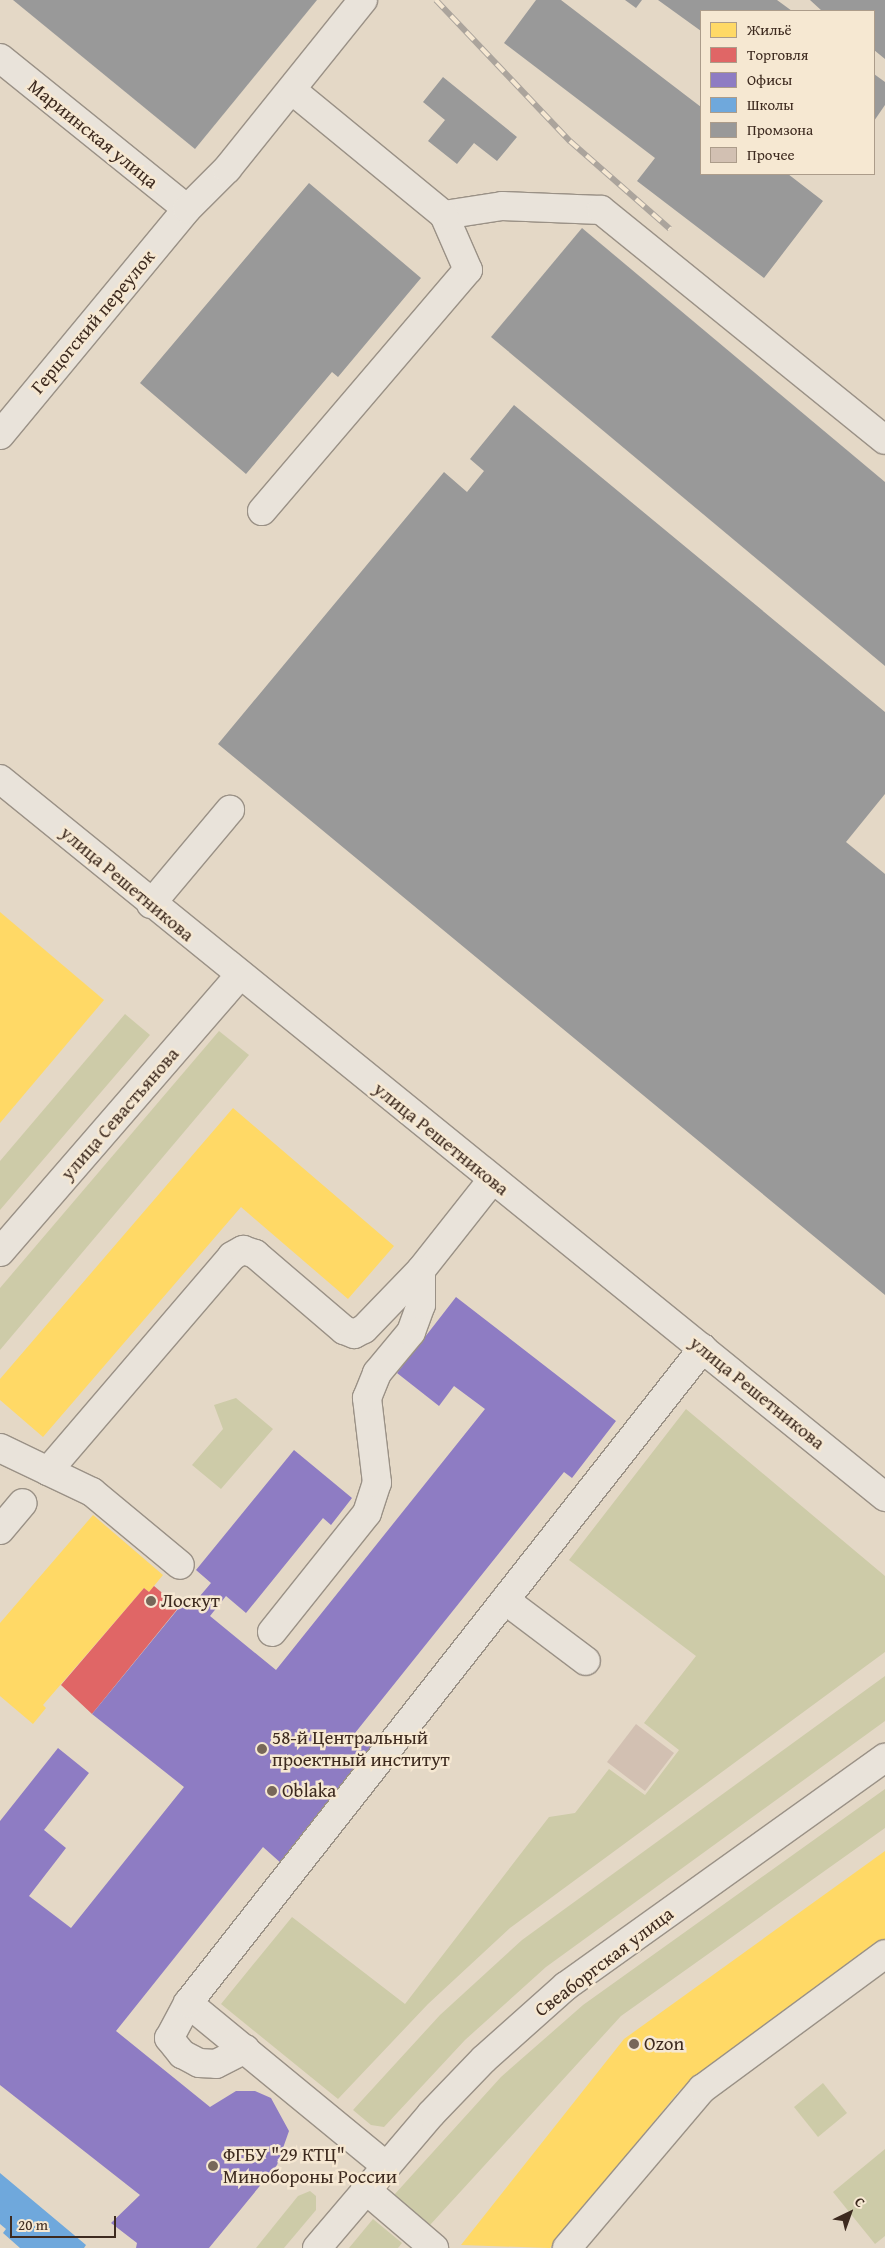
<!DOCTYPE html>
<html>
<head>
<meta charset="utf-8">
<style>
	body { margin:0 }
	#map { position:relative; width:885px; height:2248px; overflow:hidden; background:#e4d8c6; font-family:"Gentium Book Plus",serif }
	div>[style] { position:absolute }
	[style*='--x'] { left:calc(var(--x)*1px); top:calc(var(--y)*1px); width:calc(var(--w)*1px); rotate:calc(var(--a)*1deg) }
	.green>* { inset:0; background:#cdcba8 }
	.homes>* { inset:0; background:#ffd966 }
	.shops>* { inset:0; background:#e06666 }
	.offices>* { inset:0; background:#8e7cc3 }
	.schools>* { inset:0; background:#6fa8dc }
	.industry>* { inset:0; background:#999 }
	.building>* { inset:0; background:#d2c0b2 }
	.roads { filter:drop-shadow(1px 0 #9a9186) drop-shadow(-1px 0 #9a9186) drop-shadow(0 1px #9a9186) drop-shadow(0 -1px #9a9186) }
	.minor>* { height:28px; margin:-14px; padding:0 14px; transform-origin:14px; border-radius:14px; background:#e9e3da }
	.rail>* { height:5.5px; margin-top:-2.75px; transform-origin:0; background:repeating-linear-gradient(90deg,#f6e8d2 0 11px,#aba49c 0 22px); box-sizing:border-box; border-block:1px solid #aba49c }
	.dots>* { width:14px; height:14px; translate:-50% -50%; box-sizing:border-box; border:2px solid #f6e8d2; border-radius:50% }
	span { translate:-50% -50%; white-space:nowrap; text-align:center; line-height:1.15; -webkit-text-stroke:5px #f6e8d2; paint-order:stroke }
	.street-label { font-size:19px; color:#3d2a1f }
	.poi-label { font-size:19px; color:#3d2a1f }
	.left { translate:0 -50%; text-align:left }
	.legend { position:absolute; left:700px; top:10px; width:175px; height:165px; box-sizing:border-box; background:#f6e8d2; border:1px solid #ac9c8a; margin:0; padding:6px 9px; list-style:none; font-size:15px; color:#3d2a1f }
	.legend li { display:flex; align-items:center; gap:10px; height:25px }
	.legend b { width:25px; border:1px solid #ac9c8a }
	.north { position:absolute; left:825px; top:2188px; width:50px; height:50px; -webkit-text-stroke:4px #f6e8d2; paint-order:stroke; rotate:42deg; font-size:14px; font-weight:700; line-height:20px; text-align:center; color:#3d2a1f }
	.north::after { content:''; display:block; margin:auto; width:18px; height:22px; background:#3d2a1f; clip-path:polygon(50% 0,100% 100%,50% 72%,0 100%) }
	.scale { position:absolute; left:10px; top:2216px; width:106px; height:22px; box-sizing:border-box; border:2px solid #3d2a1f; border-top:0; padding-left:6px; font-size:15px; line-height:18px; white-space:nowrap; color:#3d2a1f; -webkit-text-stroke:4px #f6e8d2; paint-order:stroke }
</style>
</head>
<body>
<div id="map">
	<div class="green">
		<i style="clip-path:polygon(125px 1014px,150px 1035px,0 1210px,0 1161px)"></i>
		<i style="clip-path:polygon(219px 1031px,249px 1055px,0 1350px,0 1288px)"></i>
		<i style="clip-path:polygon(236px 1398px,273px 1429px,221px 1489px,192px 1465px,223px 1429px,214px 1405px)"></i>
		<i style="clip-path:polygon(686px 1409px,885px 1576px,885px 1652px,510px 1928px,428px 2004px,338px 2099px,221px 2004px,292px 1917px,405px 2004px,549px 1817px,575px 1813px,609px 1769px,645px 1795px,679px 1750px,644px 1723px,696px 1656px,569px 1560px)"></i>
		<i style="clip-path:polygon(885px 1676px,885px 1721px,546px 1967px,465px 2040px,384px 2127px,371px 2125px,353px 2110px,440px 2015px,522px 1940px)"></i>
		<i style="clip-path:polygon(885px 1789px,885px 1828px,621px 2016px,430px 2225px,394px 2195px,501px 2077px,583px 2005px)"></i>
		<i style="clip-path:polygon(823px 2083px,847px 2113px,818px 2137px,794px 2107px)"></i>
		<i style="clip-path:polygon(885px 2149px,885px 2236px,875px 2244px,833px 2192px)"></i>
		<i style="clip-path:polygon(310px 2191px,316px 2196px,316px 2210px,284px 2248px,256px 2248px,298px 2196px)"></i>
		<i style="clip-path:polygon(373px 2219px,402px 2243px,398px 2248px,349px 2248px)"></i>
	</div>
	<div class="homes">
		<i style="clip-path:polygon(0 912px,104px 1000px,0 1123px)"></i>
		<i style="clip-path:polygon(233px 1108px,394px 1246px,348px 1299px,241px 1207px,43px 1437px,0 1400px,0 1379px)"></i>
		<i style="clip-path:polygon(93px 1515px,163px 1575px,149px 1592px,144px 1588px,43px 1705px,46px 1708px,33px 1724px,0 1696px,0 1623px)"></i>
		<i style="clip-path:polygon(885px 1851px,885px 1939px,680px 2090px,550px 2248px,461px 2245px,624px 2039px)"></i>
	</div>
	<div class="shops">
		<i style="clip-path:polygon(154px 1586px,179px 1607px,92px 1714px,61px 1685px,144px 1588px,149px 1592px)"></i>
	</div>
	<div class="offices">
		<i style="clip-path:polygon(456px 1297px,616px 1421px,572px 1478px,564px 1472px,355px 1733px,373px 1747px,282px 1864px,263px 1847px,116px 2031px,210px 2107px,236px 2091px,255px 2091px,271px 2098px,289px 2131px,277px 2165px,209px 2248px,136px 2248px,137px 2243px,111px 2223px,140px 2195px,0 2085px,0 1821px,58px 1748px,89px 1773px,44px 1830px,66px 1848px,29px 1896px,71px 1928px,184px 1787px,92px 1714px,187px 1598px,194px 1603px,211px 1583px,196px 1570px,294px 1450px,352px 1498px,331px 1525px,323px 1518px,246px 1613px,226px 1596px,210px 1616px,276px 1670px,485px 1409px,454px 1386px,439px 1406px,397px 1373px)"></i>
	</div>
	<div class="schools">
		<i style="clip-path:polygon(0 2173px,86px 2245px,84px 2248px,20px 2248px,3px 2233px,6px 2229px,0 2224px)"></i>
	</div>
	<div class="industry">
		<i style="clip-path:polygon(13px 0,317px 0,195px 149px)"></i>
		<i style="clip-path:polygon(536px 0,561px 0,701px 107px,701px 174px,788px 174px,823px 201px,764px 278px,637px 181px,655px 158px,504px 43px)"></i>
		<i style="clip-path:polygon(625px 0,642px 0,636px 8px)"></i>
		<i style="clip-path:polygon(658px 0,777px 0,792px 11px,701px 11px,701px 31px)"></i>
		<i style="clip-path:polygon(810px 0,885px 0,885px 59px,874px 50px,874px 11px,822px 11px)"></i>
		<i style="clip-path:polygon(874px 74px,885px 82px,885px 105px,874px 121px)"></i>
		<i style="clip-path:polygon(443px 77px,517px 137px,497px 161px,474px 143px,457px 164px,428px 141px,445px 120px,423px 102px)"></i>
		<i style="clip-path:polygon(309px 183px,421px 278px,338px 377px,332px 372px,246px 474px,140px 383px)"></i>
		<i style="clip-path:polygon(582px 228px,885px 482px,885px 666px,491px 337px)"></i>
		<i style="clip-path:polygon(514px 405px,885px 712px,885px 794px,846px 842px,885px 874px,885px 1295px,218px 744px,444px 472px,467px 492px,484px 471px,470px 459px)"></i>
	</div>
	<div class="building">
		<i style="clip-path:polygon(636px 1724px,674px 1753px,645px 1791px,607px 1762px)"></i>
	</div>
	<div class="roads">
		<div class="minor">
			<i style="--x:0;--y:58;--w:240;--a:38.9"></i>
			<i style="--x:444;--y:215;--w:59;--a:-8.8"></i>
			<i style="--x:502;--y:206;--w:99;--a:2.3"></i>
			<i style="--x:601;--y:210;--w:365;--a:39"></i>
			<i style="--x:0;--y:435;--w:293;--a:-50.4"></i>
			<i style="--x:187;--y:209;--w:57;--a:-45"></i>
			<i style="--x:227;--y:169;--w:217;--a:-51.2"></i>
			<i style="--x:262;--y:511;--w:317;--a:-49.5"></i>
			<i style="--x:468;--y:270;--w:60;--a:-113.6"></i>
			<i style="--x:444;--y:215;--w:197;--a:-140.6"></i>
			<i style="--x:0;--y:779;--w:1140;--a:39.05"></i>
			<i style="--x:151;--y:904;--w:123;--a:-50"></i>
			<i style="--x:0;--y:1252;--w:365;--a:-49.1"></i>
			<i style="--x:0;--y:1448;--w:53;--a:25.6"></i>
			<i style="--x:48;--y:1471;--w:283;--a:-49.4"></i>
			<i style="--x:232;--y:1256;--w:13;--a:-29"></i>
			<i style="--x:243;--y:1250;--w:13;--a:18"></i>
			<i style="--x:255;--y:1254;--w:117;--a:40.5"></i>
			<i style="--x:344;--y:1330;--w:11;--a:22"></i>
			<i style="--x:354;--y:1334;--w:11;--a:-27"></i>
			<i style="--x:364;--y:1329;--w:82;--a:-46"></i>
			<i style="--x:421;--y:1270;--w:115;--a:-51.7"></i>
			<i style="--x:48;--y:1471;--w:49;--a:25.5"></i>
			<i style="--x:92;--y:1492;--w:114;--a:39.7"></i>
			<i style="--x:0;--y:1530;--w:35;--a:-50"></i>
			<i style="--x:505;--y:1600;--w:101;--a:37"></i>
			<i style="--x:272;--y:1632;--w:152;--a:-51.4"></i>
			<i style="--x:367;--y:1513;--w:32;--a:-72"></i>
			<i style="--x:377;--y:1483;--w:86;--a:-96.7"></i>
			<i style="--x:367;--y:1398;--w:27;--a:-68"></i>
			<i style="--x:377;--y:1373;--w:53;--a:-50.3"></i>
			<i style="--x:411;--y:1332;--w:29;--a:-70"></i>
			<i style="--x:421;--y:1305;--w:35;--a:-90"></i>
			<i style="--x:188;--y:2003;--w:40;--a:118"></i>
			<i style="--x:169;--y:2038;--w:21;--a:51"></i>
			<i style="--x:182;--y:2054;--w:19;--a:28"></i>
			<i style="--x:199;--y:2063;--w:17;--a:3"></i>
			<i style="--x:216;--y:2064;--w:33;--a:-27"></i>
			<i style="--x:385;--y:2165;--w:255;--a:-140.6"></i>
			<i style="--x:188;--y:2003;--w:833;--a:-51.82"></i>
			<i style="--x:365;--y:2189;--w:91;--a:40.5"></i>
			<i style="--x:317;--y:2248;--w:176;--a:-49.6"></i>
			<i style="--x:431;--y:2114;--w:76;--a:-46.1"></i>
			<i style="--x:484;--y:2059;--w:110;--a:-41.7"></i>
			<i style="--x:566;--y:1986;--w:392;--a:-35.6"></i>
			<i style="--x:567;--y:2248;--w:209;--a:-49.7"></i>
			<i style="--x:702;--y:2089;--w:227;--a:-36.4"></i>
		</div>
	</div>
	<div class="rail">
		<i style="--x:436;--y:0;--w:195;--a:46.5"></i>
		<i style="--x:570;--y:141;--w:133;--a:41.3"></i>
	</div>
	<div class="dots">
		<i style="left:151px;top:1601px;background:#776759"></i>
		<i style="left:262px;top:1749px;background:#776759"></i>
		<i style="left:272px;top:1791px;background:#776759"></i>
		<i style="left:634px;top:2044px;background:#776759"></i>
		<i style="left:213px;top:2166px;background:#776759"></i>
	</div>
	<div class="street-label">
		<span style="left:93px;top:134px;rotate:39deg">Мариинская улица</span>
		<span style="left:93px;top:322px;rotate:-50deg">Герцогский переулок</span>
		<span style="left:127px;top:884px;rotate:40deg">улица Решетникова</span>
		<span style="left:120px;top:1114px;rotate:-49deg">улица Севастьянова</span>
		<span style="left:441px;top:1139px;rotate:39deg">улица Решетникова</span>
		<span style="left:757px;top:1393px;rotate:39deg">улица Решетникова</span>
		<span style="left:604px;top:1962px;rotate:-37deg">Свеаборгская улица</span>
	</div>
	<div class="poi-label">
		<span class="left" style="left:161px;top:1601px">Лоскут</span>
		<span class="left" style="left:272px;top:1749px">58-й Центральный<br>проектный институт</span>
		<span class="left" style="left:282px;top:1791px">Oblaka</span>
		<span class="left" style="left:644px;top:2044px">Ozon</span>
		<span class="left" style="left:223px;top:2166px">ФГБУ "29 КТЦ"<br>Минобороны России</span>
	</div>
	<ul class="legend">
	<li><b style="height:14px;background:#ffd966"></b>Жильё</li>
	<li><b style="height:14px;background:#e06666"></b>Торговля</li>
	<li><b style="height:14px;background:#8e7cc3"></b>Офисы</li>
	<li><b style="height:14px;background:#6fa8dc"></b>Школы</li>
	<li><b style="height:14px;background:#999"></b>Промзона</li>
	<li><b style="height:14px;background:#d2c0b2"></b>Прочее</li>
	</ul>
	<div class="north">С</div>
	<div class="scale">20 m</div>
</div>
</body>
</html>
